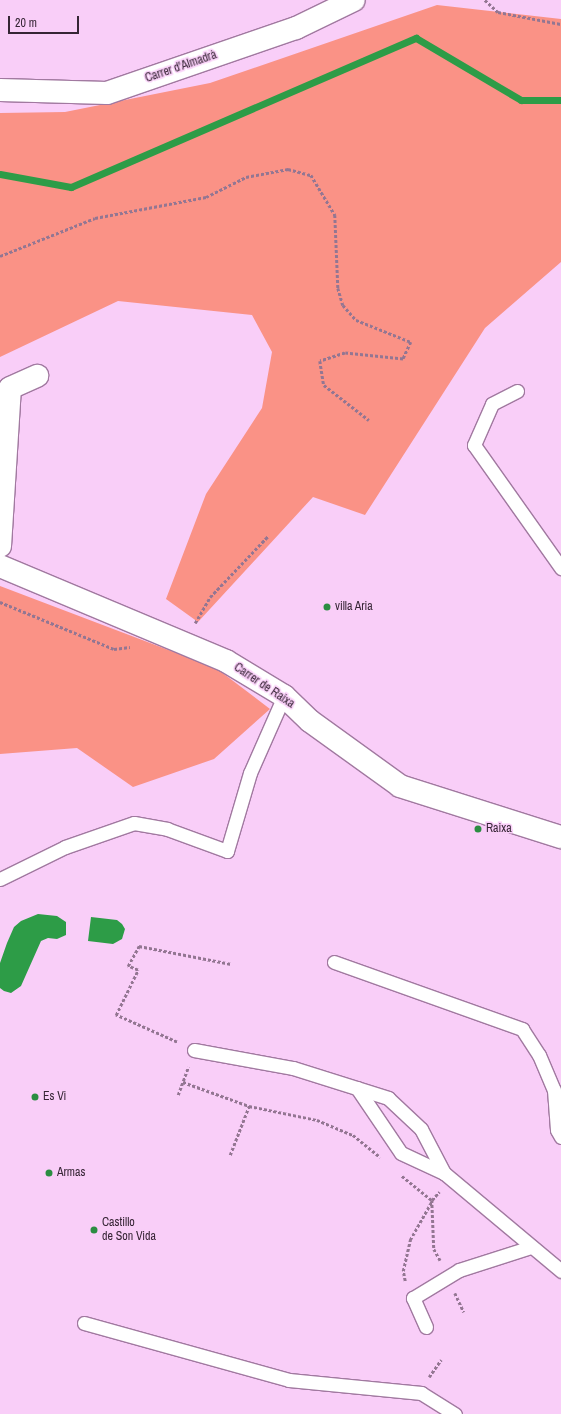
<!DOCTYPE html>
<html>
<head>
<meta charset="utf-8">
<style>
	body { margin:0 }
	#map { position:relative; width:561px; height:1414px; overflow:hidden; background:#f9cef8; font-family:"Archivo Narrow",sans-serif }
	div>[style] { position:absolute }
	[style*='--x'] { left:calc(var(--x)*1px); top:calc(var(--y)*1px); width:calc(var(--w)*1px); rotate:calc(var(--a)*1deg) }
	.green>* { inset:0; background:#fa9286 }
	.water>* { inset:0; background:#2d9c47 }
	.stream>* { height:7px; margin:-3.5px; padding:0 3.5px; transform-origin:3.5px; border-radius:3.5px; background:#2d9c47 }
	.path>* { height:2.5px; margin-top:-1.25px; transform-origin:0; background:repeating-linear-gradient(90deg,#937692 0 3px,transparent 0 5px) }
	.roads { filter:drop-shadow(1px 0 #a179a0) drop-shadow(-1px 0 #a179a0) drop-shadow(0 1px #a179a0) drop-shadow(0 -1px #a179a0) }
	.lane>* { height:13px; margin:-6.5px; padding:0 6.5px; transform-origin:6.5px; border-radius:6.5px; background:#fff }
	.street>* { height:22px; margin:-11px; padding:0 11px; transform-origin:11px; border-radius:11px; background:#fff }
	.dots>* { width:11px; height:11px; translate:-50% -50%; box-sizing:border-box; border:2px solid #f9cef8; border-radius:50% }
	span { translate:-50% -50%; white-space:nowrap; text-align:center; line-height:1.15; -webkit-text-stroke:3px #f9cef8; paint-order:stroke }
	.street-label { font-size:12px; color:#362535 }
	.poi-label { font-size:12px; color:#362535 }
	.left { translate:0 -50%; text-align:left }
	.scale { position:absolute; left:8px; top:16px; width:71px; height:18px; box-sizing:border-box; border:2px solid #362535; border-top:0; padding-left:5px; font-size:12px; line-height:14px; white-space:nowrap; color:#362535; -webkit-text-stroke:3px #f9cef8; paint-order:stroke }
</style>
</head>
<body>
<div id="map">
	<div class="green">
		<i style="clip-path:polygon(437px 5px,561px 19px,561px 262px,485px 328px,365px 515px,313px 497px,198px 622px,166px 599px,206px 494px,262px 408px,272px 352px,252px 315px,118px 301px,0 357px,0 113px,65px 112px,210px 83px)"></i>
		<i style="clip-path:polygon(0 586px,216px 668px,270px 709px,214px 759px,133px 787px,77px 748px,0 754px)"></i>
	</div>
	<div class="water">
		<i style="clip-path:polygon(38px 914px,57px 916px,66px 922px,66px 935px,57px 939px,48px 938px,41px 941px,21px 986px,11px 993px,4px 991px,0 988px,0 963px,7px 943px,14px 927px,21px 921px)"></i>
		<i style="clip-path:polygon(91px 917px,117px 920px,122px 924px,125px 929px,122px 939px,113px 944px,88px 941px)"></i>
	</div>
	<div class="stream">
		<i style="--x:0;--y:174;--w:72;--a:10.4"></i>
		<i style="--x:71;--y:187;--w:376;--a:-23.4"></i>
		<i style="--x:416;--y:38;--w:122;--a:30.6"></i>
		<i style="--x:521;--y:100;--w:40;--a:0"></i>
	</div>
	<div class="path">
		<i style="--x:485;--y:0;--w:18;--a:43"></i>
		<i style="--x:498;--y:12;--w:64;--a:10.8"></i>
		<i style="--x:0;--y:256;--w:102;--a:-21.8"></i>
		<i style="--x:95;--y:218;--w:113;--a:-10.7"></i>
		<i style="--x:206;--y:197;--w:45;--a:-26.6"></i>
		<i style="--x:246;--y:177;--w:43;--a:-10.8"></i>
		<i style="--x:288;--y:169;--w:24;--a:15"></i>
		<i style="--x:311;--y:175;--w:47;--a:59"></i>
		<i style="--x:335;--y:215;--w:73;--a:87.6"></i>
		<i style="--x:338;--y:288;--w:18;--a:74"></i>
		<i style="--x:343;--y:305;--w:20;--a:49"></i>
		<i style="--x:356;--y:320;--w:59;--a:21.8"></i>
		<i style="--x:411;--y:342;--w:19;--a:115"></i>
		<i style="--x:403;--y:359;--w:58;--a:-174.1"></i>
		<i style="--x:345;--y:353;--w:26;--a:162"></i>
		<i style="--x:320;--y:361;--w:24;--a:81"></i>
		<i style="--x:324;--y:385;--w:57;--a:37.9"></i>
		<i style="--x:0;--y:602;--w:123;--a:22.4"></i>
		<i style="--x:114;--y:649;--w:16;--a:-7"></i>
		<i style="--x:195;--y:623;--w:30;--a:-60"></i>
		<i style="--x:210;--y:597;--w:84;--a:-46.4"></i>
		<i style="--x:177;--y:1042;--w:67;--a:-156.1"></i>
		<i style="--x:116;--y:1015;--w:50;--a:-63.9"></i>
		<i style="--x:138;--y:970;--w:11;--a:-158"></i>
		<i style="--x:128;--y:966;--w:23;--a:-61"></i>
		<i style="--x:139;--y:946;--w:94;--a:11.1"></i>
		<i style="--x:183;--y:1082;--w:70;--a:20"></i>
		<i style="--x:249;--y:1106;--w:69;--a:11.6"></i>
		<i style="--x:317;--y:1120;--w:39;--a:23"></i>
		<i style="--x:353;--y:1135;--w:35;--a:39"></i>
		<i style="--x:178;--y:1095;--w:30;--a:-70"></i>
		<i style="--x:230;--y:1155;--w:53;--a:-68.8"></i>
		<i style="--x:402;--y:1176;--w:38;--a:39"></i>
		<i style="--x:432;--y:1200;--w:11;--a:-49"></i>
		<i style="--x:432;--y:1200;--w:49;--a:87.7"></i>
		<i style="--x:434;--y:1249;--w:13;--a:61"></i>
		<i style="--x:405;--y:1281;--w:10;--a:-101"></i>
		<i style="--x:403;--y:1271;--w:32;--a:-77"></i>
		<i style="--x:410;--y:1240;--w:45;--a:-60.6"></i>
		<i style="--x:455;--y:1293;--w:21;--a:65"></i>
		<i style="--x:429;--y:1377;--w:21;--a:-55"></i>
	</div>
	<div class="roads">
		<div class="lane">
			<i style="--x:517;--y:391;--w:28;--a:153"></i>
			<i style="--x:492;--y:404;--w:45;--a:113.7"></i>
			<i style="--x:474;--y:445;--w:151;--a:54.7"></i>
			<i style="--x:0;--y:879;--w:72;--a:-26.2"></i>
			<i style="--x:65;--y:847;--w:73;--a:-19.2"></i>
			<i style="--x:134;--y:823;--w:34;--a:10"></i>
			<i style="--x:167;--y:829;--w:64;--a:20.1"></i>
			<i style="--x:227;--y:851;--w:81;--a:-73.6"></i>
			<i style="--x:250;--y:773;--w:84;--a:-66.2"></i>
			<i style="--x:334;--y:962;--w:200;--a:19.6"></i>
			<i style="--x:522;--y:1029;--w:31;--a:57"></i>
			<i style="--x:539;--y:1055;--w:38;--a:67"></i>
			<i style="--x:554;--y:1090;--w:40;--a:85.7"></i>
			<i style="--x:557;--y:1130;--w:8;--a:60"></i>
			<i style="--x:194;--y:1050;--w:101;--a:10.3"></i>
			<i style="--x:293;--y:1068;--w:100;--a:17.5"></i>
			<i style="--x:388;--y:1098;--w:45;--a:43.2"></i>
			<i style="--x:421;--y:1129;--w:50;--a:62.4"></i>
			<i style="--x:357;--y:1088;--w:78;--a:55.9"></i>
			<i style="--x:401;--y:1153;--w:47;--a:24.9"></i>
			<i style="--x:444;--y:1173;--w:153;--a:39.9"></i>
			<i style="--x:84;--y:1323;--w:213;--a:15.5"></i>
			<i style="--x:289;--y:1380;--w:133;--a:5.6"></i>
			<i style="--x:421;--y:1393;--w:40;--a:32"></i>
			<i style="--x:426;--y:1327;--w:32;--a:-114"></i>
			<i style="--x:413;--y:1298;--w:54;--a:-31.3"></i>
			<i style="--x:459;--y:1270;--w:76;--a:-17.7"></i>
		</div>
		<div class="street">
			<i style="--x:0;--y:90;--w:107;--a:1.6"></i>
			<i style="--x:107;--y:93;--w:200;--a:-19"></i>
			<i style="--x:296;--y:28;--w:64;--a:-25.8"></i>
			<i style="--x:0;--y:546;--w:158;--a:-86.4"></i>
			<i style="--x:10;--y:388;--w:30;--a:-24"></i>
			<i style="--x:0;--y:566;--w:245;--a:22.8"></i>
			<i style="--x:226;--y:661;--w:68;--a:31.1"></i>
			<i style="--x:284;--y:696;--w:36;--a:44"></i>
			<i style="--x:310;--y:721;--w:111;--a:35.8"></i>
			<i style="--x:400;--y:786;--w:169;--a:17.6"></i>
		</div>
	</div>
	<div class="dots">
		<i style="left:327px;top:607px;background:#2b8d42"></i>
		<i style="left:478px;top:829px;background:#2b8d42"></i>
		<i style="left:35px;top:1097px;background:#2b8d42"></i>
		<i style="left:49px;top:1173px;background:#2b8d42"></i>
		<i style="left:94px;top:1230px;background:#2b8d42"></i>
	</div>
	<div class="street-label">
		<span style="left:181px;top:67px;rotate:-19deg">Carrer d'Almadrà</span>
		<span style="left:264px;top:686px;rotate:34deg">Carrer de Raixa</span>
	</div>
	<div class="poi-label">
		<span class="left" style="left:335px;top:607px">villa Aria</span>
		<span class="left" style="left:486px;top:829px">Raixa</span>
		<span class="left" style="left:43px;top:1097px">Es Vi</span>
		<span class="left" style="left:57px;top:1173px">Armas</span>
		<span class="left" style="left:102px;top:1230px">Castillo<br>de Son Vida</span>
	</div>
	<div class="scale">20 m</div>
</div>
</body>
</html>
